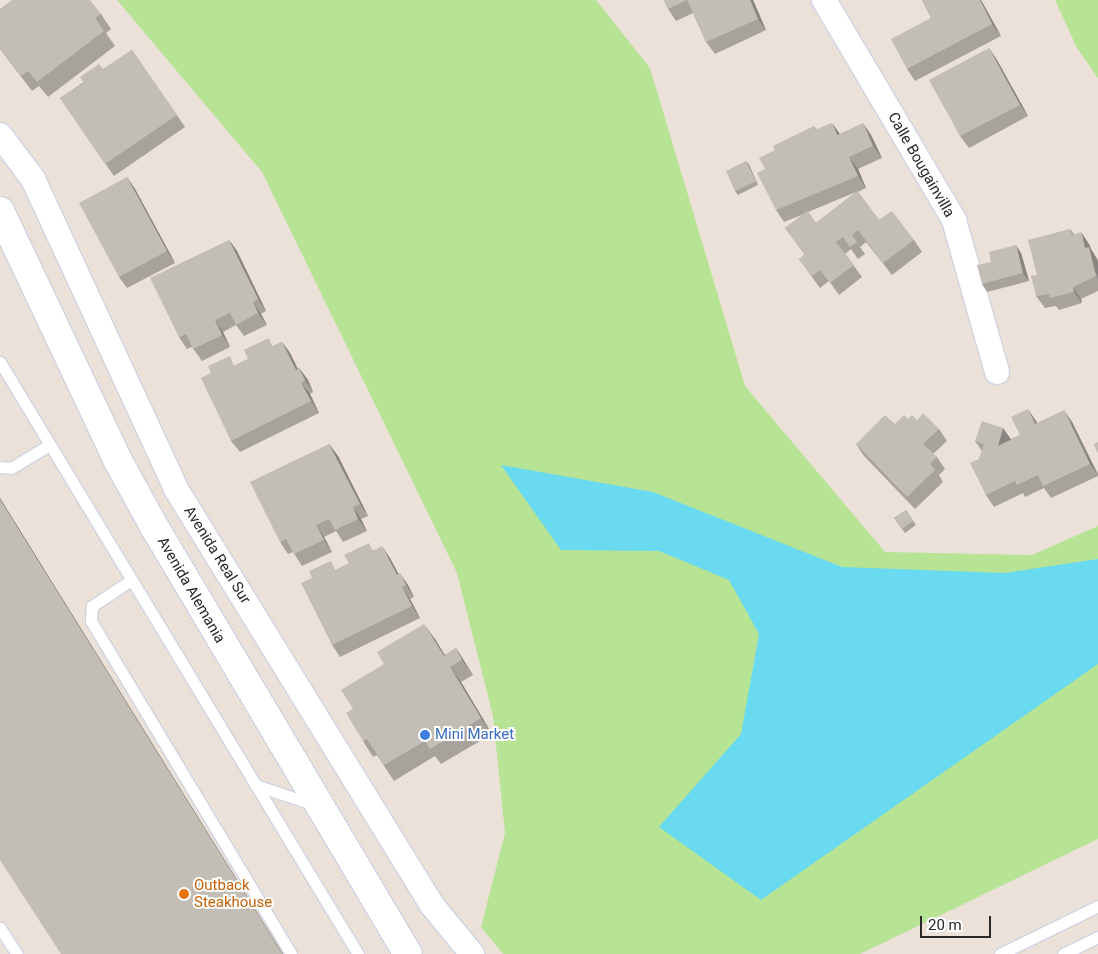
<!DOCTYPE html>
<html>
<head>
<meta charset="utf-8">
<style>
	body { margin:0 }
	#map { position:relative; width:1098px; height:954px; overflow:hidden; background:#ebe1d9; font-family:Roboto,sans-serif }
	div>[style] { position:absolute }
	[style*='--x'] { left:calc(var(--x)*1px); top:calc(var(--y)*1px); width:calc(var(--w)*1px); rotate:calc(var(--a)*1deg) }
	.green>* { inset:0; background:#b7e394 }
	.water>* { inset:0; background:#69daf0 }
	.roads { filter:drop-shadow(1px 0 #cfd4e2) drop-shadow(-1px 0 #cfd4e2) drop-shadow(0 1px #cfd4e2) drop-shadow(0 -1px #cfd4e2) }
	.lane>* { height:11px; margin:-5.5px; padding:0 5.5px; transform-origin:5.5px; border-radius:5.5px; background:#fff }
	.street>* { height:24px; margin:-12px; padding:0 12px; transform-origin:12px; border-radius:12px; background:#fff }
	.secondary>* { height:28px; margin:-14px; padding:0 14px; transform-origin:14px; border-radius:14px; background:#fff }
	.wall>* { inset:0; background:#a7a39c }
	.shaded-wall>* { inset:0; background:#88847f }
	.building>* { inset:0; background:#c2bdb5 }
	.dots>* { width:14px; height:14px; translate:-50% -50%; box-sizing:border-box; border:2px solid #fff; border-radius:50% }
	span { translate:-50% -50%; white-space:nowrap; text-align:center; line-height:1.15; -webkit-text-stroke:4px #fff; paint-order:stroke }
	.street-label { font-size:15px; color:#282828 }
	.shop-label { font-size:15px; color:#366cbe }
	.left { translate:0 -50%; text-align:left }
	.food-label { font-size:15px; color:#c56008 }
	.scale { position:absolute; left:920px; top:916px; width:71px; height:22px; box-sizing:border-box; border:2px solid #282828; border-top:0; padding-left:6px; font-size:15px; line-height:18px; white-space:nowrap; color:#282828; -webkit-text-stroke:4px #fff; paint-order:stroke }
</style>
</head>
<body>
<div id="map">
	<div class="green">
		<i style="clip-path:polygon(117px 0,596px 0,650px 68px,745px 386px,885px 552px,1032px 555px,1098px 526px,1098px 839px,860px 954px,503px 954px,481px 927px,505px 833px,493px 716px,457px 573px,262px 172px)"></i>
		<i style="clip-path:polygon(1055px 0,1098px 0,1098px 78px,1077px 48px)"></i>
	</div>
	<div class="water">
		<i style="clip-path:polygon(501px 465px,653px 492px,842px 567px,1005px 573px,1098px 559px,1098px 664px,761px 900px,659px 827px,741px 734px,759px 634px,729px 580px,659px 551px,561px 550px)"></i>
	</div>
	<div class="roads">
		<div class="lane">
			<i style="--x:0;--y:362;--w:692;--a:58.84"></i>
			<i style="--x:0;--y:467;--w:11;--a:5"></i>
			<i style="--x:11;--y:468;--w:44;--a:-31.2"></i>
			<i style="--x:131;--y:580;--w:47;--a:146.3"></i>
			<i style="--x:92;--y:606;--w:15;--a:94"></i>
			<i style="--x:91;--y:621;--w:388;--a:59"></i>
			<i style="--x:255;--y:785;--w:63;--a:18.4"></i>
			<i style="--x:0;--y:928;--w:31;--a:57"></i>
			<i style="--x:1000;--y:954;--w:109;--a:-26.1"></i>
			<i style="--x:1063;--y:954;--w:39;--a:-26"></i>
		</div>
		<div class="street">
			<i style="--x:824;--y:0;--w:256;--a:59.4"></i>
			<i style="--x:954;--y:220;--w:158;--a:74.2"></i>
			<i style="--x:0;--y:135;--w:55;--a:53.1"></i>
			<i style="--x:33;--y:179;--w:341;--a:65.2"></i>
			<i style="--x:176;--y:489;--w:487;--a:58.4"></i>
			<i style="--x:431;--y:904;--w:65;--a:50.6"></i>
		</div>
		<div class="secondary">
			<i style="--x:0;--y:211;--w:274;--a:64.7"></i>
			<i style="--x:117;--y:459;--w:79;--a:61.2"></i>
			<i style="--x:155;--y:528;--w:495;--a:59.3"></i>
		</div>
	</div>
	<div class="wall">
		<i style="clip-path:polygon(664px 0,753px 0,766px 30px,715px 54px,706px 42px,693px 13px,676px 21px,668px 9px)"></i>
		<i style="clip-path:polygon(922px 0,981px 0,1001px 36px,915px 81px,907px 69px,931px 18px)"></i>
		<i style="clip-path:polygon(0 9px,101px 14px,111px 29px,106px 33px,115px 46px,48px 97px,39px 86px,32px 91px,0 49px)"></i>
		<i style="clip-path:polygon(989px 48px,997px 60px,1028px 116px,969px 148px,960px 136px)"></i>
		<i style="clip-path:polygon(132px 50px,185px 127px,114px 176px,60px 98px)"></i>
		<i style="clip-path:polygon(evenodd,817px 129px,839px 134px,871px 135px,882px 158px,858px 169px,866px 188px,858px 192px,879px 220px,914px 240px,922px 252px,892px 275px,866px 242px,860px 247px,865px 254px,858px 259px,851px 249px,845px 254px,862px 277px,839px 295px,829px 281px,820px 288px,799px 259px,805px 255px,785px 228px,804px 214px,784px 222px,776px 210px,817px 129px,856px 192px,816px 223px,808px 212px,856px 192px)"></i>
		<i style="clip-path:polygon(746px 161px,749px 165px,758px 185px,738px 195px,735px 191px)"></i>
		<i style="clip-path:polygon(127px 177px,135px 189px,175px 263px,127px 288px,119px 277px)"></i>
		<i style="clip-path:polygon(1070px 229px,1074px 234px,1089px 244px,1091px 249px,1097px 259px,1098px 262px,1098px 291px,1081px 299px,1082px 303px,1059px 310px,1056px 306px,1045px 308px,1036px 296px,1037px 275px)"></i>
		<i style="clip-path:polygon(229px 240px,237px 251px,266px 311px,261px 314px,267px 325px,244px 336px,236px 325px,223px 332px,230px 347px,202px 361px,192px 347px,187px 349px,179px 337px)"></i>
		<i style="clip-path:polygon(1021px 253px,1029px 281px,987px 292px,982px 284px)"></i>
		<i style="clip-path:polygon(282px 342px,290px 353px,298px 369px,299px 368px,308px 380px,313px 392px,310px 394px,319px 413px,240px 452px,231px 441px,211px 373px,236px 365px)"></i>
		<i style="clip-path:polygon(908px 419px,917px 420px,939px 429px,947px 441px,933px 454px,937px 457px,945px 469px,939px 475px,943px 482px,915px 509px,864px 456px,856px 444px)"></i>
		<i style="clip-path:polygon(1036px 421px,1037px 423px,1072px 422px,1098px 474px,1098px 476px,1051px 498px,1044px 488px,1025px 497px,1023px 493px,994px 507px,986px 495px,979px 459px,982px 451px,975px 441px,1003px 428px,1011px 439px,1020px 435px)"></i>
		<i style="clip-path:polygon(329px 444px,338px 456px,368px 516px,361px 519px,367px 531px,343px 542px,336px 531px,324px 537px,332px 552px,302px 566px,293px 552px,288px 554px,280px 542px)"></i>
		<i style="clip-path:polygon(906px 510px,916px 525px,905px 533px,894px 518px)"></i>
		<i style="clip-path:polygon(374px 550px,390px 558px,398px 574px,408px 585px,414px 597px,410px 599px,420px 618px,340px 657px,332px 645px,337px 570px)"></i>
		<i style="clip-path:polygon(435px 639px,445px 655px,456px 648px,473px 675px,461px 682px,492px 734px,441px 764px,435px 756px,394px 781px,377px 755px,373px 757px,363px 741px,353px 709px)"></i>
	</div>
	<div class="shaded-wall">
		<i style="clip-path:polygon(750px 0,753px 0,766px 30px,758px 19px)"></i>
		<i style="clip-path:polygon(980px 0,981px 0,1001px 36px,992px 24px)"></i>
		<i style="clip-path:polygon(989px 48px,997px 60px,1028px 116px,1020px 105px)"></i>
		<i style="clip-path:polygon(832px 123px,840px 134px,837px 135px)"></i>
		<i style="clip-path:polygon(863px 123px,871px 135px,882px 158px,873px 146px)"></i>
		<i style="clip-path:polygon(849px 157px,858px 169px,866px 188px,858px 176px)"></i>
		<i style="clip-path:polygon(746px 161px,749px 165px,758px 185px)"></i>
		<i style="clip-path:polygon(127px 177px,135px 189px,175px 263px,167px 251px)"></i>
		<i style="clip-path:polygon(1081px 232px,1089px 244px,1091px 249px,1097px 259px,1098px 262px,1098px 279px,1085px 248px)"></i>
		<i style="clip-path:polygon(229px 240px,237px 251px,266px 311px,258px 299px)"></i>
		<i style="clip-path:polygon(1016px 245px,1021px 253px,1029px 281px,1023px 273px)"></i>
		<i style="clip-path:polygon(1073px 287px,1081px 299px,1082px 303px,1074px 292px)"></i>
		<i style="clip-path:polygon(253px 302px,261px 314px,267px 325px,258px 313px)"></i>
		<i style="clip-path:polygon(215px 320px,223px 332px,230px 347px,222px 335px)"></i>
		<i style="clip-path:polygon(282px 342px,290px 353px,304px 382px,296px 370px)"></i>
		<i style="clip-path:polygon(299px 368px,308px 380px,313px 392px,305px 380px)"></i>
		<i style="clip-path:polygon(301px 383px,310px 394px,319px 413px,311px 401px)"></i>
		<i style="clip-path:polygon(1028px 409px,1036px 421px,1043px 436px,1035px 424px)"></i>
		<i style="clip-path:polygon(1064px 410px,1072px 422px,1098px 475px,1090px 464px)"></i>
		<i style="clip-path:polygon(1003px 428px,1011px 440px,998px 446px)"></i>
		<i style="clip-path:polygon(329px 444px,338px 456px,368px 516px,360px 504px)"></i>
		<i style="clip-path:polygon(0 498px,283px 954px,282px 954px,0 500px)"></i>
		<i style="clip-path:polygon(353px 507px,361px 519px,367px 531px,358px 519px)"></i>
		<i style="clip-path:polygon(316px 525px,324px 537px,332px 552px,324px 540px)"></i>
		<i style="clip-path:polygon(382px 546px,390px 558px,405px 586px,397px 575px)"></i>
		<i style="clip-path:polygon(400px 573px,408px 585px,414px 597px,406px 585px)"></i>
		<i style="clip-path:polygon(402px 587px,410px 599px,420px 618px,412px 606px)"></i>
		<i style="clip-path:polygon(424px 624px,435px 639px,451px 666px,444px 656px)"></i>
		<i style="clip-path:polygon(456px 648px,466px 664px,473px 675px,462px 660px)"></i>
		<i style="clip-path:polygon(450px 667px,461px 682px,492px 734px,481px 718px)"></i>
	</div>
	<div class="building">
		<i style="clip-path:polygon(12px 0,90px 0,101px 14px,95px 18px,104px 31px,37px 82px,28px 71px,21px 76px,0 48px,0 9px)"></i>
		<i style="clip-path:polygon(664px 0,750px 0,758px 19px,706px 42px,687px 0,668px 9px)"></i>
		<i style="clip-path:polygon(922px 0,980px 0,992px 24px,907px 69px,891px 39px,931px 18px)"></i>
		<i style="clip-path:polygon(989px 48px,1020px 105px,960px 136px,929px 80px)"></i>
		<i style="clip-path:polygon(132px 50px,177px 115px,105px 164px,60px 98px,84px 83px,80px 77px,99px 64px,103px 69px)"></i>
		<i style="clip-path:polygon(832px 123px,837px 135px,863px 123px,873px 146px,849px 157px,858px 176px,776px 210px,757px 173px,765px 169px,759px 158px,775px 150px,773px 146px,814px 126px,817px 129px)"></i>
		<i style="clip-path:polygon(746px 161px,756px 181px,735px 191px,726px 171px)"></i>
		<i style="clip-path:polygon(127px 177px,167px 251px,119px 277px,79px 203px)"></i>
		<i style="clip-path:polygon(857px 191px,879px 220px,892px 211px,914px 240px,883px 263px,858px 230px,852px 235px,857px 242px,850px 247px,843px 237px,836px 242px,854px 265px,830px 283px,820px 270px,812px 276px,799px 259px,805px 254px,785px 228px,807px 211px,816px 223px)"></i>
		<i style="clip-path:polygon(1070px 229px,1072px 235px,1081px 232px,1085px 248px,1089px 247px,1096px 276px,1073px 287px,1074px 292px,1050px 298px,1049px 294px,1036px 296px,1031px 276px,1037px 275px,1028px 240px)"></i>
		<i style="clip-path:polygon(229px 240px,258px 299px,253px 302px,258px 313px,236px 325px,230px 313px,215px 320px,222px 335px,193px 349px,186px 334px,179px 337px,150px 278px)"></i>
		<i style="clip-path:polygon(1016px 245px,1023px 273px,982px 284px,977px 265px,991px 262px,989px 252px)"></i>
		<i style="clip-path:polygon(269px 338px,272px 346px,282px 342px,296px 370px,299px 368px,305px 380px,301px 383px,311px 401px,231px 441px,201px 378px,211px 373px,208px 366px,230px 356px,234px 366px,248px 359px,244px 350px)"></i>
		<i style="clip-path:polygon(1028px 409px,1035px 424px,1064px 410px,1090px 464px,1043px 486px,1038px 475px,1017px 485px,1015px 481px,986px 495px,970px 463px,979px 459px,984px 444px,975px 441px,982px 421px,1003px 428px,998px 446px,1020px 435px,1011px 417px)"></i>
		<i style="clip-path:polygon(923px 413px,939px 429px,923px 444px,937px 457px,930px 464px,935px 470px,907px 497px,856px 444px,885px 415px,895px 424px,904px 415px,908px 419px,912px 415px,917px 420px)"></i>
		<i style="clip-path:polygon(1098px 442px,1098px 454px,1094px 444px)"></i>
		<i style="clip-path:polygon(329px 444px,360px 504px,353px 507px,358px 519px,335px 530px,329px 519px,316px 525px,324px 540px,294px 554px,286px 539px,280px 542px,250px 482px)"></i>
		<i style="clip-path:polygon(0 500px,282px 954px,61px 954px,0 860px)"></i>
		<i style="clip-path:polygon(906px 510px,913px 521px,902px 529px,894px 518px)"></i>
		<i style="clip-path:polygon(369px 543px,373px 551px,382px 546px,397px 575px,400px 573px,406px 585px,402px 587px,412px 606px,332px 645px,301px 583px,312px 578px,309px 571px,331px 561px,335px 570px,349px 563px,344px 555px)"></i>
		<i style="clip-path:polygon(424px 624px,444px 656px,456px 648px,462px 660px,450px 667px,481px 718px,430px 749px,425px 741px,384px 765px,367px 739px,363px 741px,346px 713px,353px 709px,341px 690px,384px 664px,377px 652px)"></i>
	</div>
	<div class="dots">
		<i style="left:425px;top:735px;background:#3f7fe0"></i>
		<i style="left:184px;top:894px;background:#e8710a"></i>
	</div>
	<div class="street-label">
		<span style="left:921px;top:165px;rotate:60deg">Calle Bougainvilla</span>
		<span style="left:217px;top:555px;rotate:58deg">Avenida Real Sur</span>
		<span style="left:191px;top:590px;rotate:60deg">Avenida Alemania</span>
	</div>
	<div class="shop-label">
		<span class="left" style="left:435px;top:735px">Mini Market</span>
	</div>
	<div class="food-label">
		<span class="left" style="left:194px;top:894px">Outback<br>Steakhouse</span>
	</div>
	<div class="scale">20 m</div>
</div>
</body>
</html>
